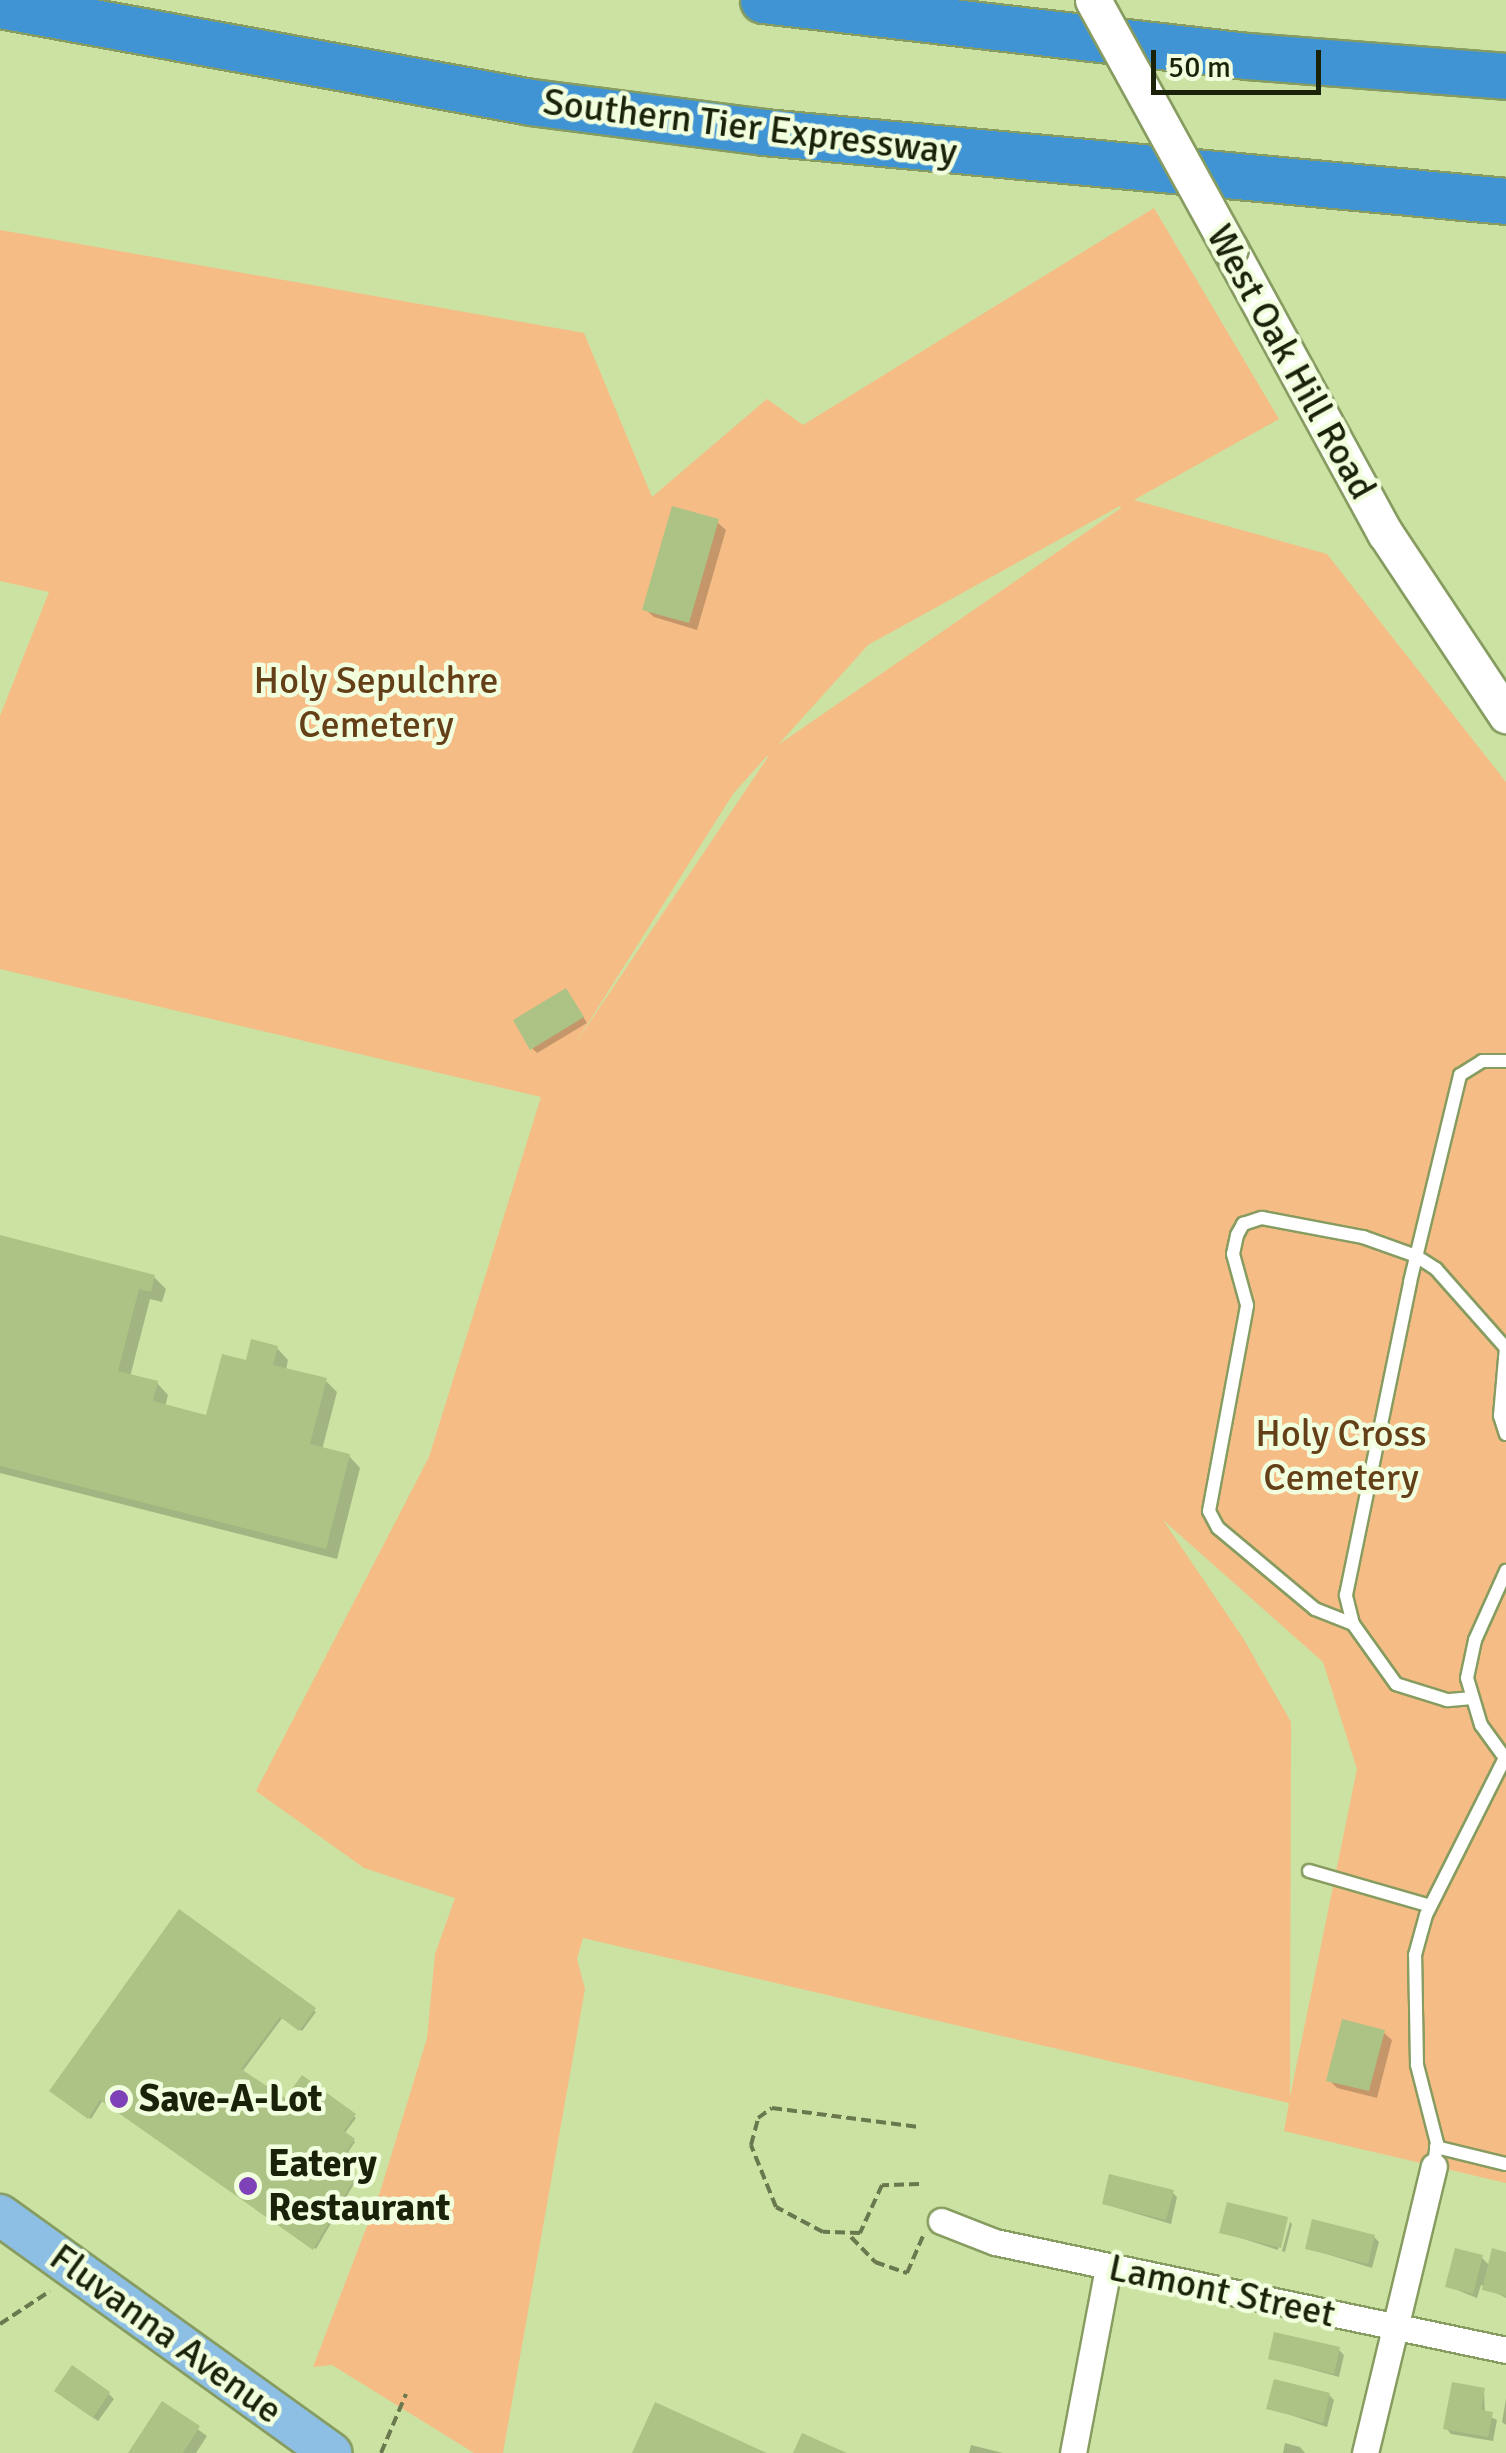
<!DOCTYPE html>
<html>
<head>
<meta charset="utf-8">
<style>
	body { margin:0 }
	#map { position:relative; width:1506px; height:2453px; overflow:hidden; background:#cbe2a3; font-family:Signika,sans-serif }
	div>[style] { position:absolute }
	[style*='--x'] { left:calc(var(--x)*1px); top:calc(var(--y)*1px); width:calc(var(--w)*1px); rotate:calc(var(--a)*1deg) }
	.green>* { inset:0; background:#f6bc85 }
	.shadow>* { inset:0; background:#0003 }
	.building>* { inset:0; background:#acc385 }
	.path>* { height:4px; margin-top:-2px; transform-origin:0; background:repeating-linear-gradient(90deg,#6a784e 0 10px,transparent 0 15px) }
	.roads { filter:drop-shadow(2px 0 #879c60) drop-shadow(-2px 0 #879c60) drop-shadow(0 2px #879c60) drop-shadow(0 -2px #879c60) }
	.lane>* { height:12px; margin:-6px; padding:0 6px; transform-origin:6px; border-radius:6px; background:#fff }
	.street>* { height:25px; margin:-12.5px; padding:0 12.5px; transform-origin:12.5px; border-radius:12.5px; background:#fff }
	.secondary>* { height:35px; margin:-17.5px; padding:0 17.5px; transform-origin:17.5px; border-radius:17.5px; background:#fff }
	.primary>* { height:40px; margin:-20px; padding:0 20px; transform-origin:20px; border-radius:20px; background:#8dbfe5 }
	.highway>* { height:45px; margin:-22.5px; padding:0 22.5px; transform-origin:22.5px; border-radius:22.5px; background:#4194d3 }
	.bridges { filter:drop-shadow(2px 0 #879c60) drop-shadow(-2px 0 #879c60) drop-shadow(0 2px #879c60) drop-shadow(0 -2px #879c60) }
	.secondary-bridge>* { height:35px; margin:-17.5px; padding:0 17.5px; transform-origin:17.5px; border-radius:17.5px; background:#fff }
	.dots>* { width:28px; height:28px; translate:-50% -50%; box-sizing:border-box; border:5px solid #f2ffdf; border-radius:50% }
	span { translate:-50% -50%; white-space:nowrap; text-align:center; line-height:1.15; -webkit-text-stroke:9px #f2ffdf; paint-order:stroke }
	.street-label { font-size:38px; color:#1a2209 }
	.park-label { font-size:38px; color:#643f18 }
	.poi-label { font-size:38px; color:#1a2209; font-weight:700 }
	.left { translate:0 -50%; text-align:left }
	.scale { position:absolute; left:1151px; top:50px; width:170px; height:45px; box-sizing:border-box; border:5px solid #1a2209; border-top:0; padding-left:12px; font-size:30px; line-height:35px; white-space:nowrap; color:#1a2209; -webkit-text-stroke:8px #f2ffdf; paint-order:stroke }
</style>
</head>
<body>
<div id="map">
	<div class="green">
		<i style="clip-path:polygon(evenodd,1154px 208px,1279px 419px,1134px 500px,1327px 554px,1506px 782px,1506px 2183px,1284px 2131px,1289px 2103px,583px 1938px,577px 1959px,585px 1989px,503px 2453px,474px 2453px,332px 2365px,313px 2367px,380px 2192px,427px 2038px,435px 1954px,455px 1898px,364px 1868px,256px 1791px,429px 1457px,541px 1097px,0 969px,0 716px,49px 592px,0 581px,0 230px,584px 333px,652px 497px,767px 399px,803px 425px,1154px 208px,1120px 506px,1121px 508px,778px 745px,868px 645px,1120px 506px,1154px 208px,767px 756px,768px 757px,573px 1047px,733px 794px,767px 756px,1154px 208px,1163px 1520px,1323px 1662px,1357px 1769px,1290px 2097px,1291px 1722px,1243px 1638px,1163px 1520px)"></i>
	</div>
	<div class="shadow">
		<i style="clip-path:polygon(717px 522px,726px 530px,697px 630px,654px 617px,645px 609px)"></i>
		<i style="clip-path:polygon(571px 997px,587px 1023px,537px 1053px,532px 1048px)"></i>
		<i style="clip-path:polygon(0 1238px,154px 1277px,166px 1289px,162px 1302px,150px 1299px,130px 1377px,157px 1383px,168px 1395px,165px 1407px,208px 1418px,247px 1363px,277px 1348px,288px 1360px,286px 1370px,326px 1381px,337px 1392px,322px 1450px,349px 1456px,360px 1468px,337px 1559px,0 1473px)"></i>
		<i style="clip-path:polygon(180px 1912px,316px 2012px,302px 2031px,283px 2017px,242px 2072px,285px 2101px,303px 2079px,356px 2118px,344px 2134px,355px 2142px,337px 2168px,355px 2182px,316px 2249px,103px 2100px,91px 2119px,52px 2091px)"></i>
		<i style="clip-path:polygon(1383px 2032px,1392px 2040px,1377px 2098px,1337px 2088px,1329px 2080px)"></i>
		<i style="clip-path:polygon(1172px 2192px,1177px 2197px,1171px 2224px,1104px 2204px)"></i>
		<i style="clip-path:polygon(1285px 2219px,1278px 2250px,1222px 2232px)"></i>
		<i style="clip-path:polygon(1290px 2222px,1292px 2224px,1285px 2252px,1282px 2251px)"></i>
		<i style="clip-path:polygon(1374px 2237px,1379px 2242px,1372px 2268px,1307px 2248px)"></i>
		<i style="clip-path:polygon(1506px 2254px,1506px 2298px,1481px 2285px,1477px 2298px,1447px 2286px,1481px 2257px,1490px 2266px)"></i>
		<i style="clip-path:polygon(1339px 2350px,1344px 2355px,1339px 2377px,1270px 2358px)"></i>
		<i style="clip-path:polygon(1484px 2390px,1485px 2414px,1497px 2420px,1493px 2441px,1451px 2434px,1446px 2428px)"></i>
		<i style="clip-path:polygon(109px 2394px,114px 2399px,98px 2421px,62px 2396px)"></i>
		<i style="clip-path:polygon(1329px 2395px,1334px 2400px,1327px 2427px,1269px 2408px)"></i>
		<i style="clip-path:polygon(1506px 2399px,1506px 2425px,1502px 2422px)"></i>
		<i style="clip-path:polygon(163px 2404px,207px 2436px,196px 2453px,131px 2453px)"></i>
		<i style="clip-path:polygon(1285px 2443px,1300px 2447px,1305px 2453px,1283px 2453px)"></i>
		<i style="clip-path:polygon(971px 2445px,1003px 2453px,969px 2453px)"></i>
	</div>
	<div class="building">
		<i style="clip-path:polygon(672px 506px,719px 519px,689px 623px,642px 610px)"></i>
		<i style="clip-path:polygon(566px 988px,584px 1017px,530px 1050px,513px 1020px)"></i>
		<i style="clip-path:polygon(0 1235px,155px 1275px,151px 1292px,139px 1289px,118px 1371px,158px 1381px,153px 1401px,206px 1415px,222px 1354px,246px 1360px,251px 1339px,278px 1346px,273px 1365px,327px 1378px,310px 1444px,350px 1454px,326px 1549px,0 1466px)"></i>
		<i style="clip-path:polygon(179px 1909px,316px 2008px,299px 2031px,280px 2017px,241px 2069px,285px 2098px,302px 2075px,356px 2114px,344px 2131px,355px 2139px,337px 2165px,355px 2178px,313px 2250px,100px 2100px,88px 2119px,49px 2091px)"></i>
		<i style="clip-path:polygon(1342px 2019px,1385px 2030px,1369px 2091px,1326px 2081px)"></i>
		<i style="clip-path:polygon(1109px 2174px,1174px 2190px,1166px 2220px,1102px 2204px)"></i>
		<i style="clip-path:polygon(1227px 2202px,1288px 2217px,1281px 2248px,1219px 2233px)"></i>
		<i style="clip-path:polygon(1312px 2219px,1375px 2235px,1368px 2264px,1305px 2249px)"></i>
		<i style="clip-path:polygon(1455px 2248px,1483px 2255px,1473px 2294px,1445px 2287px)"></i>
		<i style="clip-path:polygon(1492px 2248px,1506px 2252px,1506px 2296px,1482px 2290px)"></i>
		<i style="clip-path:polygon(1274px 2332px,1340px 2347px,1334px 2374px,1268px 2359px)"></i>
		<i style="clip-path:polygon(72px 2365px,110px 2392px,93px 2418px,54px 2391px)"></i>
		<i style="clip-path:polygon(1274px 2379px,1330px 2393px,1323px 2423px,1266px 2409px)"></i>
		<i style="clip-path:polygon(1452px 2382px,1485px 2388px,1481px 2410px,1493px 2412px,1488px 2437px,1443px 2429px)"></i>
		<i style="clip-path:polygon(162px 2401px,200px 2426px,183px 2453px,128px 2453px)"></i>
		<i style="clip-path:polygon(655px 2402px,767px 2453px,632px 2453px)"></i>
		<i style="clip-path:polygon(802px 2433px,847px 2453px,793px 2453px)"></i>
	</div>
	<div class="path">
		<i style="--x:919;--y:2184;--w:37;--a:178"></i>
		<i style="--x:882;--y:2185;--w:53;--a:114.6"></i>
		<i style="--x:860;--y:2233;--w:37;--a:-178"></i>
		<i style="--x:823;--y:2232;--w:53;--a:-152"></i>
		<i style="--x:776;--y:2207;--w:67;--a:-112"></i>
		<i style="--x:751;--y:2145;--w:28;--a:-75"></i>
		<i style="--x:758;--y:2118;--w:17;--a:-36"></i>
		<i style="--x:772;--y:2108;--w:148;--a:7.4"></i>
		<i style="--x:851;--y:2237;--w:35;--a:46"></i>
		<i style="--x:875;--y:2262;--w:34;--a:19"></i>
		<i style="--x:907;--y:2273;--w:40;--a:-66.6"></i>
		<i style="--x:0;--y:2324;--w:60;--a:-33.4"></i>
		<i style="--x:381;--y:2453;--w:64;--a:-67"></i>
	</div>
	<div class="roads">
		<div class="lane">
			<i style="--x:1506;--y:1347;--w:69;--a:95"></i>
			<i style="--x:1500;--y:1416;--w:19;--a:72"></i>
			<i style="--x:1353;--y:1624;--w:41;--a:-158.5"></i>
			<i style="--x:1315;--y:1609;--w:126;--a:-140.1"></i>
			<i style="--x:1218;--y:1528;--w:19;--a:-118"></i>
			<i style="--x:1209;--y:1511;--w:209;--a:-79.5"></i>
			<i style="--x:1247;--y:1305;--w:53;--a:-105.4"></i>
			<i style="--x:1233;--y:1254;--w:19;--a:-78"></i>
			<i style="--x:1237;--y:1235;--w:13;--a:-61"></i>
			<i style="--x:1243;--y:1224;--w:20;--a:-18"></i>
			<i style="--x:1262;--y:1218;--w:103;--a:10.7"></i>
			<i style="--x:1363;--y:1237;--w:56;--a:19.7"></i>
			<i style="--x:1416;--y:1256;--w:24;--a:33"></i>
			<i style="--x:1436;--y:1269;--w:106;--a:48.5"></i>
			<i style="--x:1472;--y:1698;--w:25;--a:175"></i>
			<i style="--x:1447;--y:1700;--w:53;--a:-162.6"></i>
			<i style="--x:1396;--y:1684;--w:74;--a:-125.6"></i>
			<i style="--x:1353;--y:1624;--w:30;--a:-104"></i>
			<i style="--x:1346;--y:1595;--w:319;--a:-78.4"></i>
			<i style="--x:1410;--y:1282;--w:213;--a:-76.4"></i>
			<i style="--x:1460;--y:1075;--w:26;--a:-32"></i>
			<i style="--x:1482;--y:1061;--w:24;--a:0"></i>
			<i style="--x:1309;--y:1871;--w:126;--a:16.1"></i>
			<i style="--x:1436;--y:2147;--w:72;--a:13.7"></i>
			<i style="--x:1434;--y:2166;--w:23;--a:-83"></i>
			<i style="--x:1437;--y:2143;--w:81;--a:-104.4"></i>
			<i style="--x:1417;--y:2065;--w:110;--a:-91"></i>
			<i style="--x:1415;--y:1955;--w:41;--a:-74.6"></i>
			<i style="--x:1426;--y:1915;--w:176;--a:-63.3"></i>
			<i style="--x:1505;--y:1758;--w:41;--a:-126"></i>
			<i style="--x:1481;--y:1725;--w:49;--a:-106.6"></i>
			<i style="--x:1467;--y:1678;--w:39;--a:-78"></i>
			<i style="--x:1475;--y:1640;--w:76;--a:-65.8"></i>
		</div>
		<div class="street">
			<i style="--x:941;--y:2221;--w:58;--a:21.3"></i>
			<i style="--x:995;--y:2242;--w:522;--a:11.93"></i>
			<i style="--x:1073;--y:2453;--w:188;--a:-79.3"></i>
			<i style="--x:1365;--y:2453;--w:295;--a:-76.5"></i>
		</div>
		<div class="secondary">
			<i style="--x:1230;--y:249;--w:324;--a:61.4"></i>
			<i style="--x:1385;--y:533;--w:219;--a:56.4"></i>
		</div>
		<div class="primary">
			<i style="--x:0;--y:2215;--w:408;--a:35.7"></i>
		</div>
		<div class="highway">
			<i style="--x:763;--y:0;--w:487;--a:6.6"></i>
			<i style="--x:1247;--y:56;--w:260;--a:4.4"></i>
			<i style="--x:0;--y:5;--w:540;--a:10.35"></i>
			<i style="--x:531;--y:102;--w:235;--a:7.3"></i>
			<i style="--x:764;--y:132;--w:745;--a:5.31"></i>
		</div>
	</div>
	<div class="bridges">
		<div class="secondary-bridge">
			<i style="--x:1093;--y:0;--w:284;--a:61.2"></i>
		</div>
	</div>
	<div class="dots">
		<i style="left:119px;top:2099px;background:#7e41b7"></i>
		<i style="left:248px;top:2186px;background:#7e41b7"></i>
	</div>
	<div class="street-label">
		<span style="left:750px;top:127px;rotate:7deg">Southern Tier Expressway</span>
		<span style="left:1291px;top:362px;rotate:61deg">West Oak Hill Road</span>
		<span style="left:1222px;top:2291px;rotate:12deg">Lamont Street</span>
		<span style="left:166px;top:2334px;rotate:36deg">Fluvanna Avenue</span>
	</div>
	<div class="park-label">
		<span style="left:376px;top:703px">Holy Sepulchre<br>Cemetery</span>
		<span style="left:1341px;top:1456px">Holy Cross<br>Cemetery</span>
	</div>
	<div class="poi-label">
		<span class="left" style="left:139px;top:2099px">Save-A-Lot</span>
		<span class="left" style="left:268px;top:2186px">Eatery<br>Restaurant</span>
	</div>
	<div class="scale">50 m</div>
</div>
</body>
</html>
